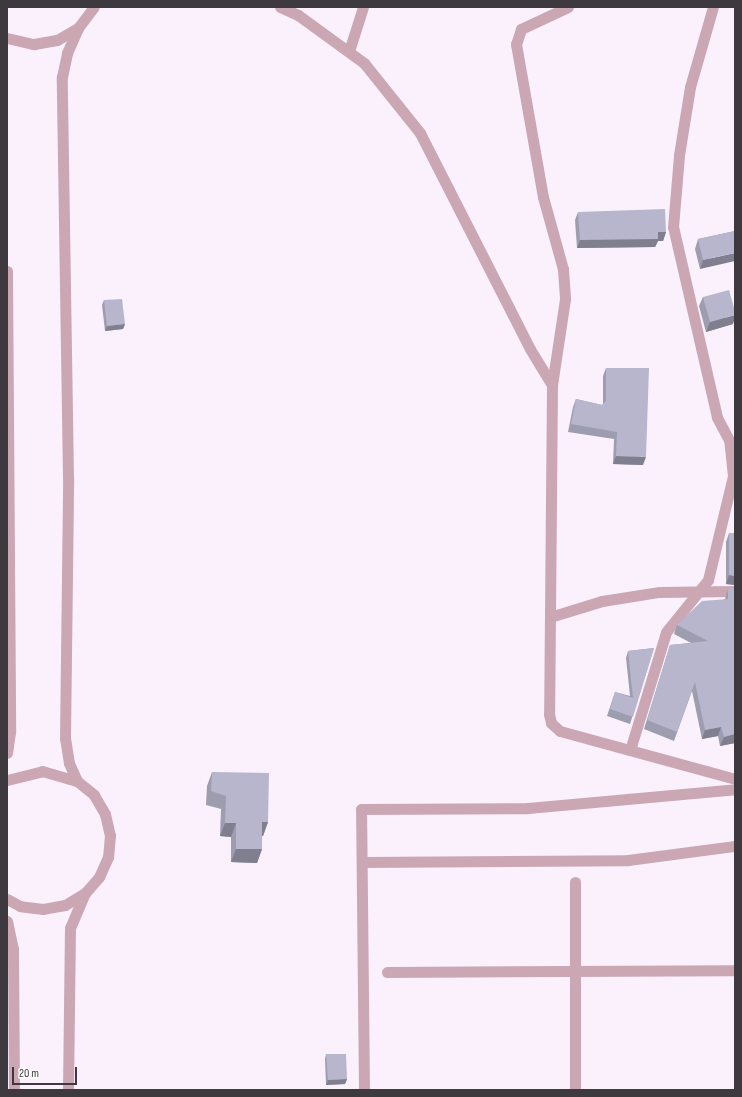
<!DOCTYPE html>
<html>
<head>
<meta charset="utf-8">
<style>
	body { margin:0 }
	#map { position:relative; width:742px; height:1097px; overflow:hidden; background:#fbf1fd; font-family:"Sofia Sans Condensed",sans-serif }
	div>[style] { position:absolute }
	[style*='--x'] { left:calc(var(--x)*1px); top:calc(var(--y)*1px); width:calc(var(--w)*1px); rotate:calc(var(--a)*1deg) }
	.minor>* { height:11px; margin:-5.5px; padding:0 5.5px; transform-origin:5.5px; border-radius:5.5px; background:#cba7b4 }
	.wall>* { inset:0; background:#9d9db0 }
	.shaded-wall>* { inset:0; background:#807f90 }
	.building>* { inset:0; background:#b7b6cd }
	span { translate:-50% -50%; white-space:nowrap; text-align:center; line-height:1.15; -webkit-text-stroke:3px #fff; paint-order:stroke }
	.frame { position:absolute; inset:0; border:8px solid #3e383f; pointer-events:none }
	.scale { position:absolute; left:12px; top:1067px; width:65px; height:18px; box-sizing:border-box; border:2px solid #3e383f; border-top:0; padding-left:5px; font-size:12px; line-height:14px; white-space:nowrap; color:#3e383f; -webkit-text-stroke:3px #fff; paint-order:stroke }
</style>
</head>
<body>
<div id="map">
	<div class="minor">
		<i style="--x:280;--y:7;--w:20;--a:24"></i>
		<i style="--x:298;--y:15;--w:82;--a:36"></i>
		<i style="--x:364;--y:63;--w:90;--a:51.3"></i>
		<i style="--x:420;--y:133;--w:242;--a:63"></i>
		<i style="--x:530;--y:349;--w:42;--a:58.6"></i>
		<i style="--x:568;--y:7;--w:52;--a:154.9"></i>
		<i style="--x:521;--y:29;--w:16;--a:108"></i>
		<i style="--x:516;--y:44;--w:155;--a:80"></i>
		<i style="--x:543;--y:197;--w:75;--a:74.5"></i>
		<i style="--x:563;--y:269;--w:30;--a:86"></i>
		<i style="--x:565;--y:299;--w:87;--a:98.6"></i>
		<i style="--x:552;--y:385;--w:329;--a:90.5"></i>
		<i style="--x:549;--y:714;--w:9;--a:77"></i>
		<i style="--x:551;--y:723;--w:12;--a:42"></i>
		<i style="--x:560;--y:731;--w:181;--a:15.3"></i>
		<i style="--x:7;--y:38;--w:28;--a:13"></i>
		<i style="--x:34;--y:44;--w:23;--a:-10"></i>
		<i style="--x:57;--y:40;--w:24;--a:-30"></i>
		<i style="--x:349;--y:51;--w:46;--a:-72.3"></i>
		<i style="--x:7;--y:271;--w:461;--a:89.6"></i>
		<i style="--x:10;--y:732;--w:21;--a:98"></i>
		<i style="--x:550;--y:617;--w:54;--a:-17.1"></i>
		<i style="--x:602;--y:601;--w:58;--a:-9"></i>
		<i style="--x:659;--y:592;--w:76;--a:-0.8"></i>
		<i style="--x:630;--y:750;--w:123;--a:-73"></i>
		<i style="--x:666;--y:632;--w:67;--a:-51.1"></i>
		<i style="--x:708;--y:580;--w:107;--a:-76.5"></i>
		<i style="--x:733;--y:476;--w:36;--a:-96"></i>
		<i style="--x:729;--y:440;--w:26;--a:-118"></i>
		<i style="--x:717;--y:417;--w:195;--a:-103"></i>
		<i style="--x:673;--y:227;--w:72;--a:-85.2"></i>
		<i style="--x:679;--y:155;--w:69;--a:-80.8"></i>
		<i style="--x:690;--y:87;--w:83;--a:-74"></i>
		<i style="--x:7;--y:780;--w:36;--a:-14"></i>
		<i style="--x:42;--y:771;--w:36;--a:16"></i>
		<i style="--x:77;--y:781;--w:22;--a:39"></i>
		<i style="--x:94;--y:795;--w:22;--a:60"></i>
		<i style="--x:105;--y:814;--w:22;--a:77"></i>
		<i style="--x:110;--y:835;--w:22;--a:95"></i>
		<i style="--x:108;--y:857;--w:22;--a:114"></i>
		<i style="--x:99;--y:877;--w:21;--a:131"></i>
		<i style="--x:85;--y:893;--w:23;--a:149"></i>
		<i style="--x:65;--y:905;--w:22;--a:170"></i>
		<i style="--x:43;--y:909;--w:23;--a:-173"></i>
		<i style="--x:20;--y:906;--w:15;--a:-152"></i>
		<i style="--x:77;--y:781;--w:20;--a:-114"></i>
		<i style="--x:69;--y:763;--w:25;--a:-99"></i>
		<i style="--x:65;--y:738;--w:260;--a:-89.3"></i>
		<i style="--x:68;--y:478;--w:401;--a:-90.9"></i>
		<i style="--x:62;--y:77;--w:25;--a:-78"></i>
		<i style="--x:67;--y:53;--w:27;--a:-66"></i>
		<i style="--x:78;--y:28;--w:26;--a:-53"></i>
		<i style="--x:362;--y:862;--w:266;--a:-0.4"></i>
		<i style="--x:628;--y:860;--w:108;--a:-7.5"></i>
		<i style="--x:7;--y:921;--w:29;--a:78"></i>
		<i style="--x:13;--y:949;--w:141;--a:89.6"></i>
		<i style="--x:387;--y:972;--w:348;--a:-0.3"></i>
		<i style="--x:68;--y:1090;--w:162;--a:-89.3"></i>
		<i style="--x:70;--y:928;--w:38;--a:-67"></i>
		<i style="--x:364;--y:1090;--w:281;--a:-90.6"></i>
		<i style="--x:361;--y:809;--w:167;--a:-0.3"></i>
		<i style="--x:528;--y:808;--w:208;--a:-5.2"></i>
		<i style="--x:575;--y:1090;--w:208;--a:-90"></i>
	</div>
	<div class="wall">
		<i style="clip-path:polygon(578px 212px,666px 232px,663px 241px,658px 241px,655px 247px,577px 248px,575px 220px)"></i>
		<i style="clip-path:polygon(735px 231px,700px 269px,695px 249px,698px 239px)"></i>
		<i style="clip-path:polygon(703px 297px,733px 324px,706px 332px,699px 306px)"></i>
		<i style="clip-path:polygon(104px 300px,125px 324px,123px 329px,105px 331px,102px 305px)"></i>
		<i style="clip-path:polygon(606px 368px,643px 465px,613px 464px,614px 439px,568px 432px,573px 407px,576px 399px,602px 405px,603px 404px,603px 376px)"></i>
		<i style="clip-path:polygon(729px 533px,735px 585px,726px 584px,726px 542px)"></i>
		<i style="clip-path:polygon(728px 589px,735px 743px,720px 746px,718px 736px,702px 739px,692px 691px,674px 741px,644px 729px,670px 645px,691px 643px,674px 634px,677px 625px,725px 599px)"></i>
		<i style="clip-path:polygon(654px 648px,630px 724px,607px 716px,615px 692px,630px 696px,626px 658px,628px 651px)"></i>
		<i style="clip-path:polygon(212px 772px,268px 822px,263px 836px,262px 836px,262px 849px,257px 863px,231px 862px,231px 837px,220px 836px,221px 809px,206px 805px,207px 786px)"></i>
		<i style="clip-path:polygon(326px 1054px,347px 1079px,345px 1084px,326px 1085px,325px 1059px)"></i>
	</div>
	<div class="shaded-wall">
		<i style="clip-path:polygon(658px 232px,666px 232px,663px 241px,658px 241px,655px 247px,577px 248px,580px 240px)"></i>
		<i style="clip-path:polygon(735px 253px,735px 261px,700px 269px,703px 260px)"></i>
		<i style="clip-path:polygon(735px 315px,735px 318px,733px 324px,706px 332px,710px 322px)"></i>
		<i style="clip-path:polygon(125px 324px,123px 329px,105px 331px,107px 326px)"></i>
		<i style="clip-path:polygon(616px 456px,646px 457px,643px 465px,613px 464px)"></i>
		<i style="clip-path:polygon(729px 575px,735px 576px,735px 585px,726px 584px)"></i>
		<i style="clip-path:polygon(721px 727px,718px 736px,702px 739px,705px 730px)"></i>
		<i style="clip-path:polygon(735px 734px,735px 743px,720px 746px,724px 737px)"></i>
		<i style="clip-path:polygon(262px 822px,268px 822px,263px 836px,257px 836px)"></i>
		<i style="clip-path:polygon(225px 823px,236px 823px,231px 837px,220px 836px)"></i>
		<i style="clip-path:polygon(236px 849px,262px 849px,257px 863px,231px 862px)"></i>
		<i style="clip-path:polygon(347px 1079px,345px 1084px,326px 1085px,328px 1080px)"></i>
	</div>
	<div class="building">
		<i style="clip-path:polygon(665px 209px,666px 232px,658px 232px,658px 239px,580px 240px,578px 212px)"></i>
		<i style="clip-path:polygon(735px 231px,735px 253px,703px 260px,698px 239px)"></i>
		<i style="clip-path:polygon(729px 290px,735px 311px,735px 315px,710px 322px,703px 297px)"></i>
		<i style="clip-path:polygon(122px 299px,125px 324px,107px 326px,104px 300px)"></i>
		<i style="clip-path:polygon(606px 368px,649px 368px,646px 457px,616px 456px,617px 432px,571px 424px,576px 399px,602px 405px,606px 401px)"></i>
		<i style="clip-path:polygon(729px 533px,735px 533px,735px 576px,729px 575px)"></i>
		<i style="clip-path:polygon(735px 587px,735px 734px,724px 737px,721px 727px,705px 730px,695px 682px,677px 732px,647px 720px,670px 645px,708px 641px,677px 625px,702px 601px,728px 599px,728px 589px)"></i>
		<i style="clip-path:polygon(654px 648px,633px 717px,610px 709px,615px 692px,633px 698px,628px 651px)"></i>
		<i style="clip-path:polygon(212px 772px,269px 773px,268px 822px,262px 822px,262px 849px,236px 849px,236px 823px,225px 823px,226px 796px,211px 791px)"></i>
		<i style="clip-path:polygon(326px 1054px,346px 1054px,347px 1079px,328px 1080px)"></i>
	</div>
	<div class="frame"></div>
	<div class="scale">20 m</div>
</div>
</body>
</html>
